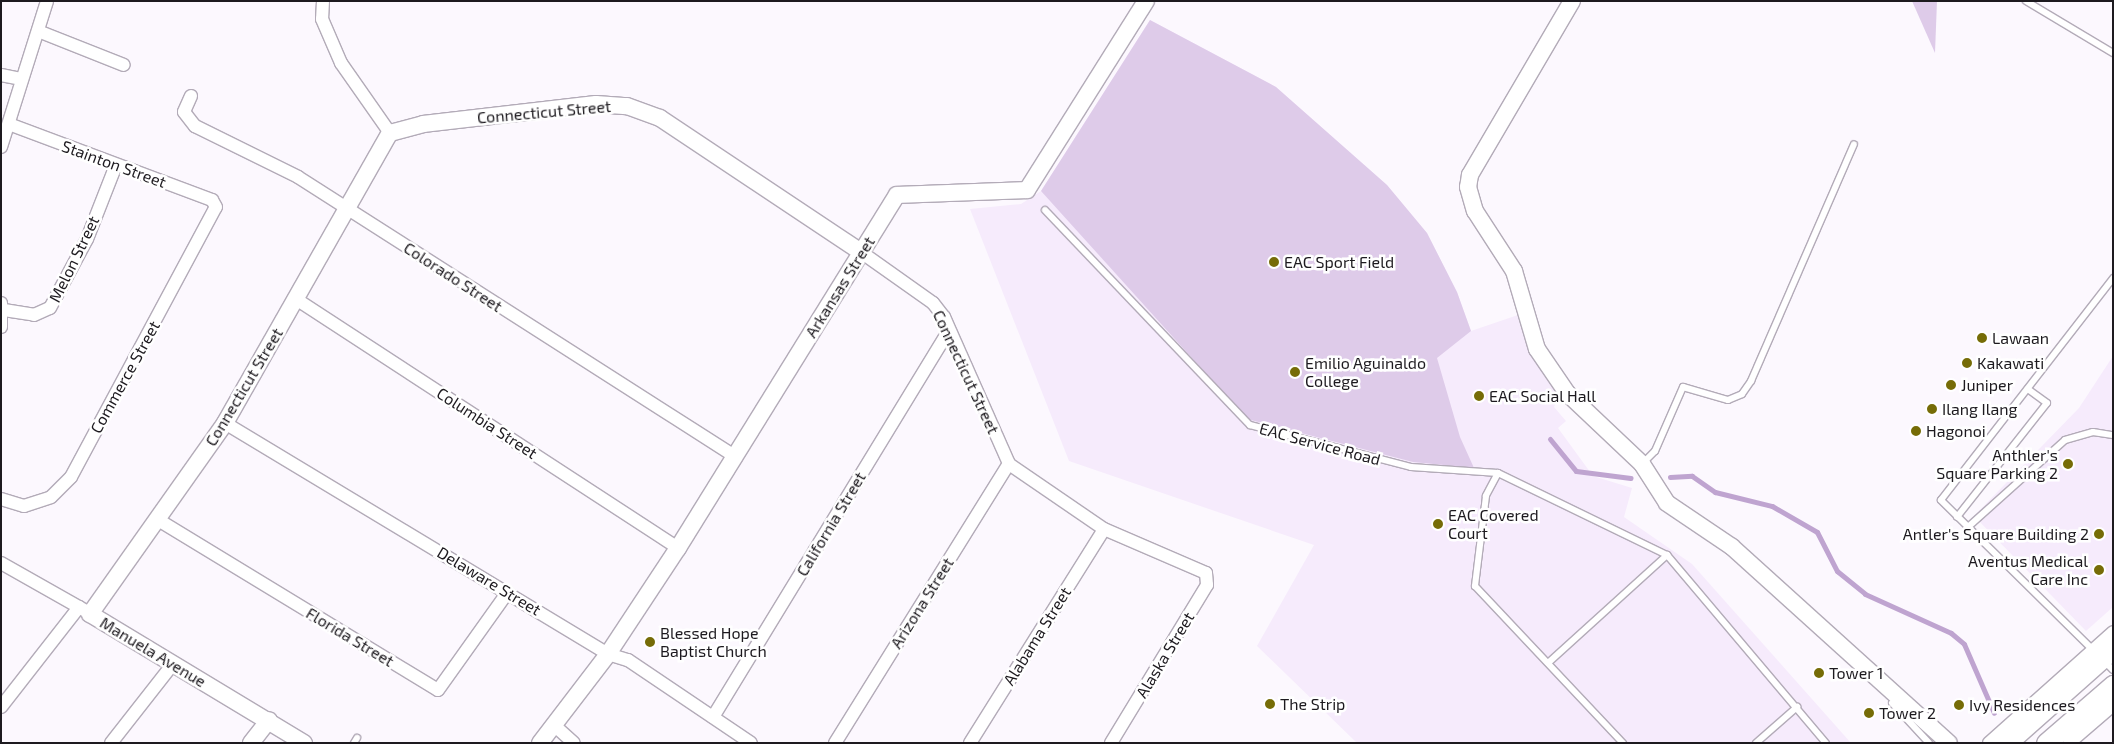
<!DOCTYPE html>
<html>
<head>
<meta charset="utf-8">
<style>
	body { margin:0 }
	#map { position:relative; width:2114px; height:744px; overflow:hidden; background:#fcf8fe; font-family:"Exo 2",sans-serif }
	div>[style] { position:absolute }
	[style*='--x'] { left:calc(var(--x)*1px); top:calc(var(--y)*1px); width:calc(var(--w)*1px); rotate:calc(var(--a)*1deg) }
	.built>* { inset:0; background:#f6ebfc }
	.green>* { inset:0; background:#decbe9 }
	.stream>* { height:5px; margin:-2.5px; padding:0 2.5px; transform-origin:2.5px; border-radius:2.5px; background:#bfa4d0 }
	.roads { filter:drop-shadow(1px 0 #b3abb8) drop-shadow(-1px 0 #b3abb8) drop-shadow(0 1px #b3abb8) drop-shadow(0 -1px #b3abb8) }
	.service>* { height:6px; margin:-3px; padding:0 3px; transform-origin:3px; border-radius:3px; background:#fff }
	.minor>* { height:12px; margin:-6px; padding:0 6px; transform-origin:6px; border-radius:6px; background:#fff }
	.tertiary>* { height:16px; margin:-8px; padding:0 8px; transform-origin:8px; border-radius:8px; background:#fff }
	.secondary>* { height:19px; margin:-9.5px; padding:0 9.5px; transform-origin:9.5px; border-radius:9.5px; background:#fff }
	.dots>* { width:14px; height:14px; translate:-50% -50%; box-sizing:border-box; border:2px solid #fff; border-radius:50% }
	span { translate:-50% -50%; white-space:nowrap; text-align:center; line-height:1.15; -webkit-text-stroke:5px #fff; paint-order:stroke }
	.street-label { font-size:16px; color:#1d1a1f }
	.poi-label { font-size:16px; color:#1d1a1f }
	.left { translate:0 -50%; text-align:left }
	.right { translate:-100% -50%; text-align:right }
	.frame { position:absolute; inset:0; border:2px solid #1d1a1f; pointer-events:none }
</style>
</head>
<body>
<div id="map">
	<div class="built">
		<i style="clip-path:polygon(1150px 20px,1276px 87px,1387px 185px,1427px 233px,1457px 292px,1471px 331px,1527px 312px,1562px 388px,1554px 407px,1566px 421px,1558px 428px,1593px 476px,1632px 488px,1624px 517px,1692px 564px,1851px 743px,1357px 743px,1257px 646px,1314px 545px,1069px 461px,970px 209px,1021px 204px,1041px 191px)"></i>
		<i style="clip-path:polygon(2113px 356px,2113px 607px,2086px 631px,1974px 516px,2079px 408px)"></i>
	</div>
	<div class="green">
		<i style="clip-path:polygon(1912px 1px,1937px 1px,1935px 53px)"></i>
		<i style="clip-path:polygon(1150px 20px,1276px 87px,1387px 185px,1427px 233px,1457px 292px,1471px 331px,1437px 358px,1460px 437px,1474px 468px,1413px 462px,1247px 419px,1041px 191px)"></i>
	</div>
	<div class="stream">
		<i style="--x:1550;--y:439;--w:41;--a:50.9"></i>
		<i style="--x:1576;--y:471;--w:55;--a:7.3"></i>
		<i style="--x:1670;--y:477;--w:22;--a:-3"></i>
		<i style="--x:1692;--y:476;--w:28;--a:35"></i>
		<i style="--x:1715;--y:492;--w:59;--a:13.8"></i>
		<i style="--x:1772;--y:506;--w:52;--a:30"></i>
		<i style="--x:1817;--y:532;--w:44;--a:62.9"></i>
		<i style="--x:1837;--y:571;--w:36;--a:39"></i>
		<i style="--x:1865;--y:594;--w:94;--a:24.4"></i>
		<i style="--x:1951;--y:633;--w:17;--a:40"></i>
		<i style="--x:1964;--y:644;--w:75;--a:66.5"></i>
	</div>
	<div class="roads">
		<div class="service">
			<i style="--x:2026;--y:1;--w:101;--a:30.9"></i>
			<i style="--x:1045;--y:210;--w:297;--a:46.4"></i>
			<i style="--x:1250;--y:425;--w:166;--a:14.6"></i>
			<i style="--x:1411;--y:467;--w:87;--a:3.9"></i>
			<i style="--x:1498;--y:473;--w:188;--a:25.9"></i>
			<i style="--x:1667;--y:555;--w:246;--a:49.8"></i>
			<i style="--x:1643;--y:463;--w:17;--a:-45"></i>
			<i style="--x:1655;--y:451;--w:70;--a:-66.4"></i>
			<i style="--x:1683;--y:387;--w:47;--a:16.1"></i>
			<i style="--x:1728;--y:400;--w:15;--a:-23"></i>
			<i style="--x:1742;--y:394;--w:16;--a:-55"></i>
			<i style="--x:1751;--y:381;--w:258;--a:-66.5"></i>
			<i style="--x:1498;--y:473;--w:26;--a:118"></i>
			<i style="--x:1486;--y:496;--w:91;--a:97"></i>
			<i style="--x:1475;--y:586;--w:216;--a:46.7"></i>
			<i style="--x:1957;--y:517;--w:145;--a:-51.7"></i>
			<i style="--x:2047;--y:403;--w:24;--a:-144"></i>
			<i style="--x:1968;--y:527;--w:130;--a:-41.9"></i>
			<i style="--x:2065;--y:440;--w:29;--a:-16"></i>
			<i style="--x:2093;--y:432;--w:20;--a:9"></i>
			<i style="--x:2094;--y:651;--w:215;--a:-135.4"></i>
			<i style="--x:1941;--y:500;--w:281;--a:-52.2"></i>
			<i style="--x:2103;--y:660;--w:14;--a:45"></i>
			<i style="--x:1548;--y:663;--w:161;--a:-42.2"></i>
			<i style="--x:1892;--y:703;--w:54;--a:47.2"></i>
			<i style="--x:354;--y:743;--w:6;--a:-59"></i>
			<i style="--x:1756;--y:743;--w:55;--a:-41.3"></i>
		</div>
		<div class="minor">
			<i style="--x:323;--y:1;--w:18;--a:93"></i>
			<i style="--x:322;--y:19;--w:48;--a:66.6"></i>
			<i style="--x:341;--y:63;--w:85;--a:55"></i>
			<i style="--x:38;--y:31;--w:92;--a:21.6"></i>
			<i style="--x:1;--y:75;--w:20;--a:11"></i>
			<i style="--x:191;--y:96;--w:17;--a:114"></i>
			<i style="--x:184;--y:112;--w:18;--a:52"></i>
			<i style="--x:195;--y:126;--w:115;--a:26.3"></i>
			<i style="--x:298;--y:177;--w:520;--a:32.59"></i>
			<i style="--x:1;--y:147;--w:153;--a:-72.5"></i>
			<i style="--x:861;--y:252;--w:88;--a:35.3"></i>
			<i style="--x:933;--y:303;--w:18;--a:52"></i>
			<i style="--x:944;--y:317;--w:161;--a:66.1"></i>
			<i style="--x:1009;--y:464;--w:115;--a:34.4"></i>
			<i style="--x:1104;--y:529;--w:111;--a:23.3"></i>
			<i style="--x:1206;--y:573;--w:12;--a:85"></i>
			<i style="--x:1207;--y:585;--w:185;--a:121.3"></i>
			<i style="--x:296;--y:299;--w:456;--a:33.1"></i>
			<i style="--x:1;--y:303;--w:24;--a:90"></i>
			<i style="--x:4;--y:310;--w:30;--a:9"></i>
			<i style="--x:34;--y:315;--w:17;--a:-24"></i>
			<i style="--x:50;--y:308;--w:78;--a:-61.8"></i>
			<i style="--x:87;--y:239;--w:79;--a:-68.6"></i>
			<i style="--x:225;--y:423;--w:447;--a:31.1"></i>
			<i style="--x:608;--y:654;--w:21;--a:17"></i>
			<i style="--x:628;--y:660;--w:148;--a:34"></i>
			<i style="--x:1;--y:499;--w:24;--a:17"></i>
			<i style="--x:24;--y:506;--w:28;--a:-18"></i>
			<i style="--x:51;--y:497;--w:28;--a:-45"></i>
			<i style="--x:71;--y:477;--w:306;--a:-61.8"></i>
			<i style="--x:216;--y:207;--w:8;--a:-120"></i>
			<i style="--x:212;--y:200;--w:217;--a:-159.5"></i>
			<i style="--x:160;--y:521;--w:325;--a:31.3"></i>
			<i style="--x:438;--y:690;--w:120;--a:-54.5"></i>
			<i style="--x:1;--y:563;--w:98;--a:29.5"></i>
			<i style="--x:1;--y:707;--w:127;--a:-52"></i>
			<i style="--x:713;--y:717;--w:452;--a:-58.6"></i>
			<i style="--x:555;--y:726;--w:25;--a:42"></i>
			<i style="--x:111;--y:743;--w:100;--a:-51.9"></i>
			<i style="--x:835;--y:743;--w:329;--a:-58.1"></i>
			<i style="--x:970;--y:743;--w:252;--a:-57.9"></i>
			<i style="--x:1989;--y:743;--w:166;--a:-41.8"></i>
			<i style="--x:2069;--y:743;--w:58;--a:-40.8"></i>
		</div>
		<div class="tertiary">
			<i style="--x:1572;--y:1;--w:202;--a:120.4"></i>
			<i style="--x:1470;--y:175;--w:12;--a:99"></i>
			<i style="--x:1468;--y:187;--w:25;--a:74"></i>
			<i style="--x:1475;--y:211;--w:72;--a:57"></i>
			<i style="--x:1514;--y:271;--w:81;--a:73.6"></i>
			<i style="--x:1537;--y:349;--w:53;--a:55.7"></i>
			<i style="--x:1567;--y:393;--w:103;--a:43.4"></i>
			<i style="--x:1642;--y:464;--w:46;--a:57.3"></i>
			<i style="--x:1667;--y:503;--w:78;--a:34.1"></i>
			<i style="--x:1732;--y:547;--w:292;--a:42.1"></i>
			<i style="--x:251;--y:743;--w:29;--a:-52"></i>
			<i style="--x:304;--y:743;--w:250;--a:-148.9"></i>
			<i style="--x:90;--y:614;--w:234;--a:-54.7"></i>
			<i style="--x:225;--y:423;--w:334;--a:-60.4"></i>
			<i style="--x:390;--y:133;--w:34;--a:-15"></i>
			<i style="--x:423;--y:124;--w:174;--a:-6.6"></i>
			<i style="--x:596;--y:104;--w:31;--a:4"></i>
			<i style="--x:627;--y:106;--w:35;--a:20"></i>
			<i style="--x:660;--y:118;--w:242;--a:33.7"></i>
			<i style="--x:540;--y:743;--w:112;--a:-52.6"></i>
			<i style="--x:608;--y:654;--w:127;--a:-56.6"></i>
			<i style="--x:678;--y:548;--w:415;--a:-58.2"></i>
			<i style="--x:897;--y:195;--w:130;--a:-2.2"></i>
			<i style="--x:1027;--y:190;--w:223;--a:-57.8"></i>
		</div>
		<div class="secondary">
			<i style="--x:2007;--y:743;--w:142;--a:-41.6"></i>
			<i style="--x:2046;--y:743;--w:89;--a:-40.9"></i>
		</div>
	</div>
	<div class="dots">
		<i style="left:1274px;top:262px;background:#766c07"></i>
		<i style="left:1982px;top:338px;background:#766c07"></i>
		<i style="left:1967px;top:363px;background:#766c07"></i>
		<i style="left:1295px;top:372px;background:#766c07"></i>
		<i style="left:1951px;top:385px;background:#766c07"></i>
		<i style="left:1479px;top:396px;background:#766c07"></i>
		<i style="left:1932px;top:409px;background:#766c07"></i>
		<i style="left:1916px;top:431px;background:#766c07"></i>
		<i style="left:2068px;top:464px;background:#766c07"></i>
		<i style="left:1438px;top:524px;background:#766c07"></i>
		<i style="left:2099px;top:534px;background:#766c07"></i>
		<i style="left:2099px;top:570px;background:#766c07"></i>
		<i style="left:650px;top:642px;background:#766c07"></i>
		<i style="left:1819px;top:673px;background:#766c07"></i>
		<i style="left:1270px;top:704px;background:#766c07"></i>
		<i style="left:1959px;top:705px;background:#766c07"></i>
		<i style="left:1869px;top:713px;background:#766c07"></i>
	</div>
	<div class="street-label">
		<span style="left:544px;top:112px;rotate:-5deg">Connecticut Street</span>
		<span style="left:114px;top:164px;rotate:20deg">Stainton Street</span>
		<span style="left:74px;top:259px;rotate:-64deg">Melon Street</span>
		<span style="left:453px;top:277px;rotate:33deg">Colorado Street</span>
		<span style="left:840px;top:287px;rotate:-58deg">Arkansas Street</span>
		<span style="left:966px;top:372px;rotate:65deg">Connecticut Street</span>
		<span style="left:125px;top:377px;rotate:-61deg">Commerce Street</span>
		<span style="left:244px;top:387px;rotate:-59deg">Connecticut Street</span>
		<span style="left:487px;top:423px;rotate:33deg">Columbia Street</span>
		<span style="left:1320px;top:444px;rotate:15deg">EAC Service Road</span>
		<span style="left:831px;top:524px;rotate:-59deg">California Street</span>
		<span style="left:489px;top:581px;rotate:31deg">Delaware Street</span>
		<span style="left:922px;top:603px;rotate:-58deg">Arizona Street</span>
		<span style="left:1037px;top:636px;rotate:-58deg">Alabama Street</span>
		<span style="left:350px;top:637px;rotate:31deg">Florida Street</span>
		<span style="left:153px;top:652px;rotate:31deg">Manuela Avenue</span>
		<span style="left:1165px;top:655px;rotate:-59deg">Alaska Street</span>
	</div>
	<div class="poi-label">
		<span class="left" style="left:1284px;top:262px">EAC Sport Field</span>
		<span class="left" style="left:1992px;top:338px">Lawaan</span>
		<span class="left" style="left:1305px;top:372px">Emilio Aguinaldo<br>College</span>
		<span class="left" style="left:1977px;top:363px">Kakawati</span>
		<span class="left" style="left:1961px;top:385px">Juniper</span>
		<span class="left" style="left:1489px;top:396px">EAC Social Hall</span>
		<span class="left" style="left:1942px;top:409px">Ilang Ilang</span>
		<span class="left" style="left:1926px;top:431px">Hagonoi</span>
		<span class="right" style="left:2058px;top:464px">Anthler's<br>Square Parking 2</span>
		<span class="left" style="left:1448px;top:524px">EAC Covered<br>Court</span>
		<span class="right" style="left:2089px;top:534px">Antler's Square Building 2</span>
		<span class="right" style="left:2088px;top:570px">Aventus Medical<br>Care Inc</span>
		<span class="left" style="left:660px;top:642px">Blessed Hope<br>Baptist Church</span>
		<span class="left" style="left:1829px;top:673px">Tower 1</span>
		<span class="left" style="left:1280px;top:704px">The Strip</span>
		<span class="left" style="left:1969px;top:705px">Ivy Residences</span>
		<span class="left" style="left:1879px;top:713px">Tower 2</span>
	</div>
	<div class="frame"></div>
</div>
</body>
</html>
